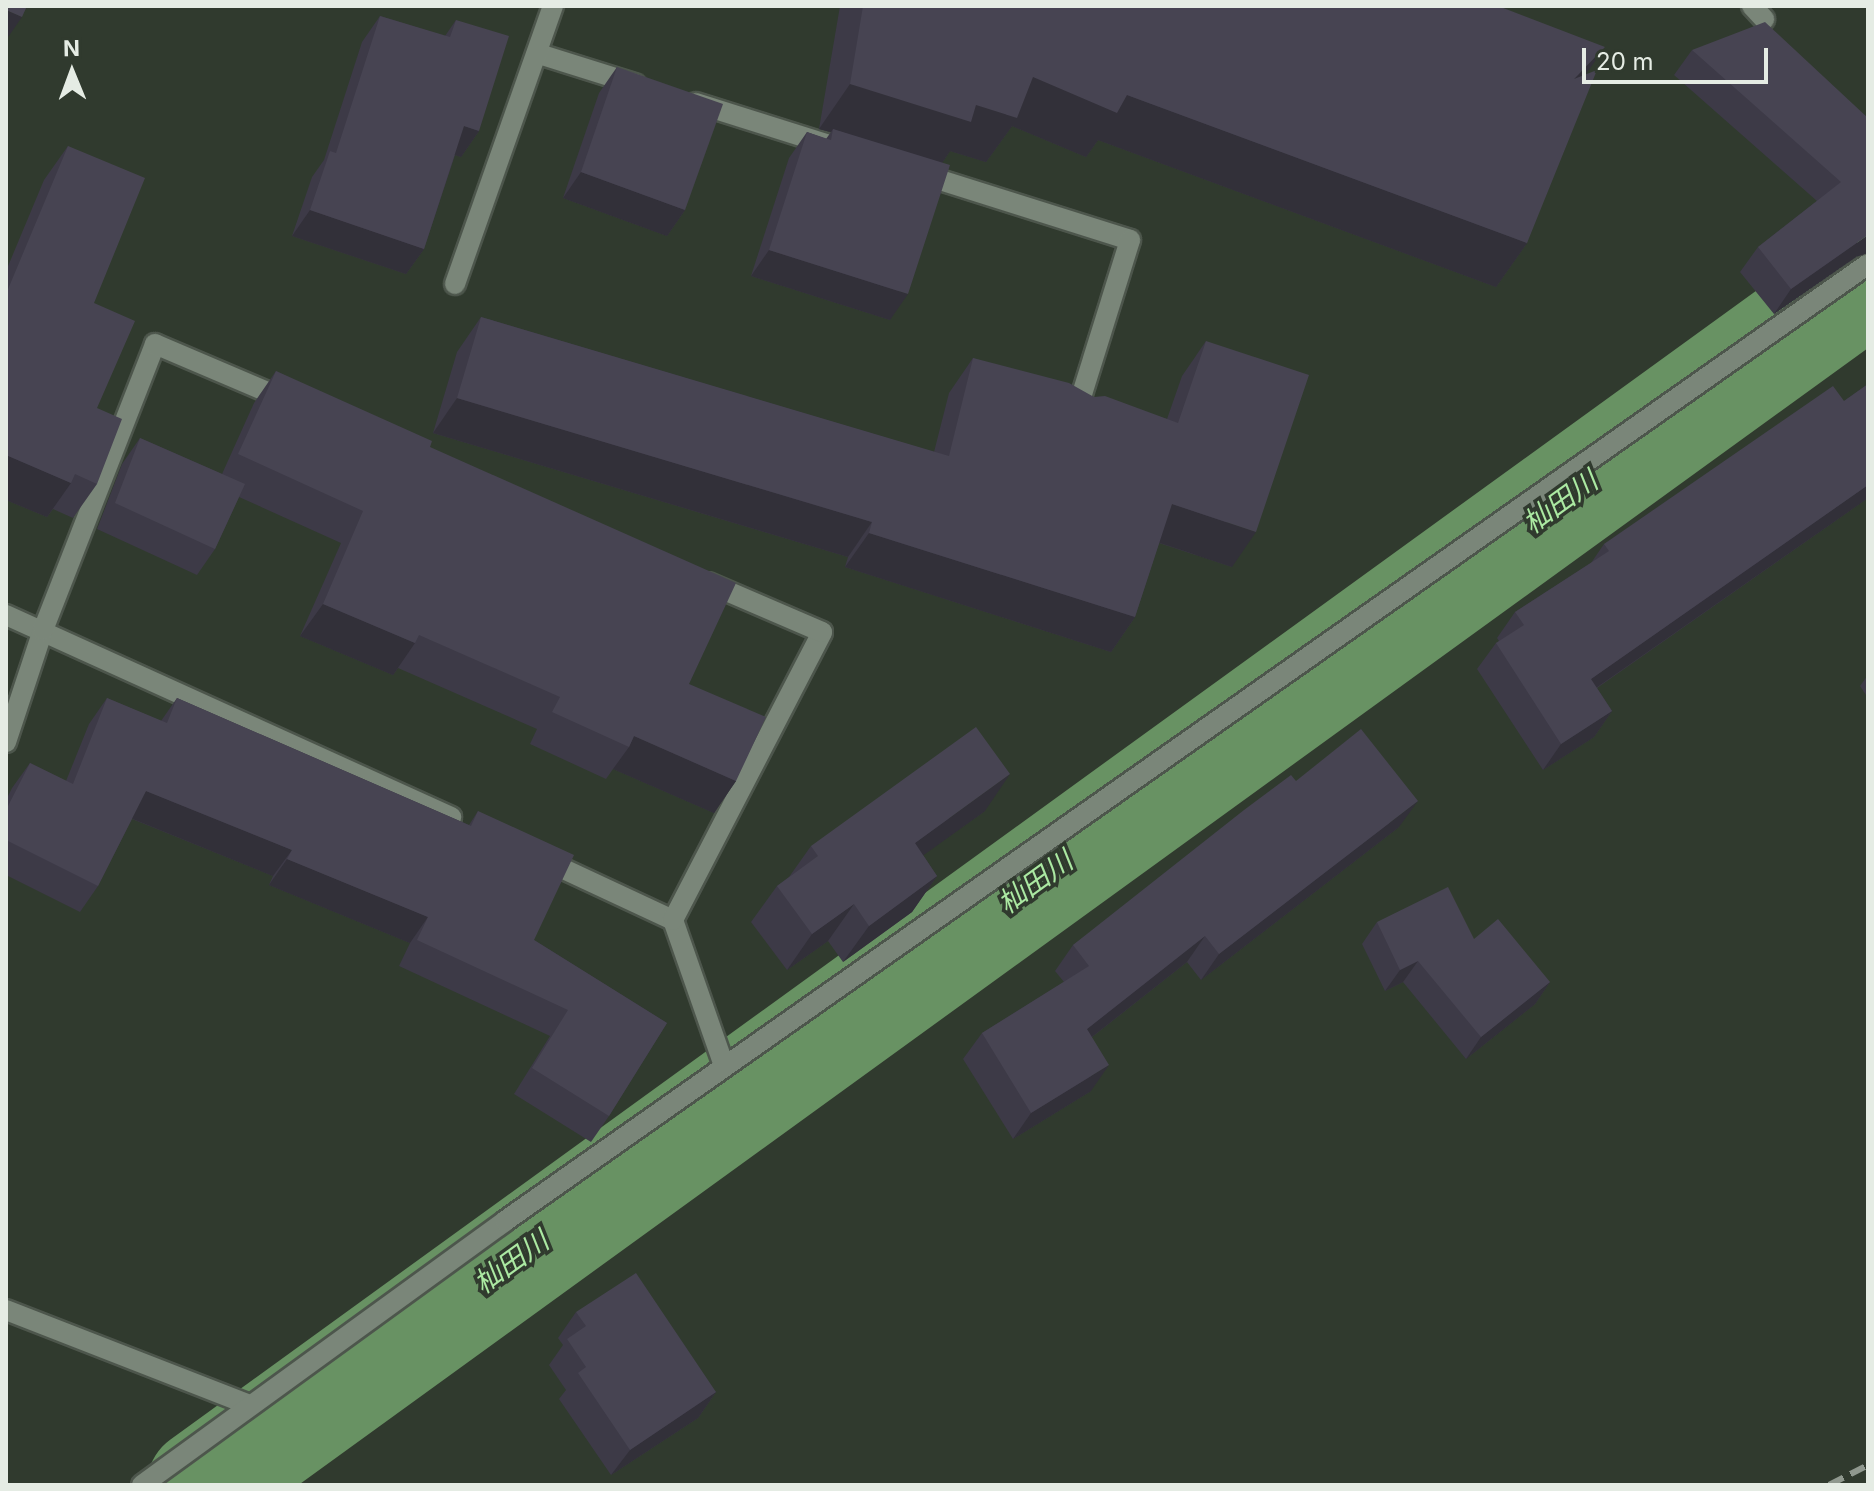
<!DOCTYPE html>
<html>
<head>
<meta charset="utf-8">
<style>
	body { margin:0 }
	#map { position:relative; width:1874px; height:1491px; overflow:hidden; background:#303a2e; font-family:Inter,"Noto Sans JP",sans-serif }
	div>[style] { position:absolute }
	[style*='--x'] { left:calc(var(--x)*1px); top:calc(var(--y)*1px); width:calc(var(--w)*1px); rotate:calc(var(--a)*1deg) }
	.river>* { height:112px; margin:-56px; padding:0 56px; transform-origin:56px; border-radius:56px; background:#689263 }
	.roads { filter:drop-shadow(2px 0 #4d564c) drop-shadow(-2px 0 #4d564c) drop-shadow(0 2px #4d564c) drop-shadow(0 -2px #4d564c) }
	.street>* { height:20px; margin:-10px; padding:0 10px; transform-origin:10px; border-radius:10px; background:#7a8679 }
	.rail>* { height:6px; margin-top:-3px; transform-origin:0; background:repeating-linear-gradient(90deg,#8f988e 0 16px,transparent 0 24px) }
	.wall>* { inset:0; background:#3d3a47 }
	.shaded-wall>* { inset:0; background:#323039 }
	.building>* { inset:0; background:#474452 }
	span { translate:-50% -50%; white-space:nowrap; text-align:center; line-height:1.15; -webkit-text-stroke:7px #303a2e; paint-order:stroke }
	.water-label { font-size:28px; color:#abe9a2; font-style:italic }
	.frame { position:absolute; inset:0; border:8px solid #e5ece4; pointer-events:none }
	.north { position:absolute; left:32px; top:32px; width:80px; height:80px; -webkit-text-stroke:6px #303a2e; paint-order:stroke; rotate:359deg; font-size:22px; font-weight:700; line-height:32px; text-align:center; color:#e5ece4 }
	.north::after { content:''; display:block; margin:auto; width:28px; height:36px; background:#e5ece4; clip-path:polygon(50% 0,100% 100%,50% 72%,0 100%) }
	.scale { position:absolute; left:1582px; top:48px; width:186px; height:36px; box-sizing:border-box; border:4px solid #e5ece4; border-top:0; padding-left:10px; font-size:24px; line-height:28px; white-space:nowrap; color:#e5ece4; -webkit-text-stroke:6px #303a2e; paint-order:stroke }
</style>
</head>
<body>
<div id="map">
	<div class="river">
		<i style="--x:203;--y:1485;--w:2056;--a:-35.92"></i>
	</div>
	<div class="roads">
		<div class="street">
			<i style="--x:1752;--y:6;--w:18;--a:47"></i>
			<i style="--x:539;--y:54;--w:101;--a:17.4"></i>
			<i style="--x:696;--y:103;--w:139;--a:17.5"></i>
			<i style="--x:921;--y:174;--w:219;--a:17.5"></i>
			<i style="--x:1130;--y:240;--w:185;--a:107.3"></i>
			<i style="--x:455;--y:284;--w:295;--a:-70.6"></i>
			<i style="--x:6;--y:615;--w:489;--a:24.4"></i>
			<i style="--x:6;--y:742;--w:118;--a:-71.7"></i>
			<i style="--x:43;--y:630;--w:307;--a:-68.6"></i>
			<i style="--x:155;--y:344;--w:142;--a:23.1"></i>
			<i style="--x:542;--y:859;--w:145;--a:25"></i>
			<i style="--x:673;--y:920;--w:155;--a:70.7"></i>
			<i style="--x:673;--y:920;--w:324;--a:-62.6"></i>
			<i style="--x:822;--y:632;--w:124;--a:-156.7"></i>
			<i style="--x:6;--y:1310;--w:262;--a:21.3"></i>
			<i style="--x:142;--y:1485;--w:449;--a:-36"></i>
			<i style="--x:505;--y:1221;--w:1665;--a:-35.07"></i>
		</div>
	</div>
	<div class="rail">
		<i style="--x:1829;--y:1485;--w:44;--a:-27.1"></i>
	</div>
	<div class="wall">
		<i style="clip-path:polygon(840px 6px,1498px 6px,1585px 75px,1527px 243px,1496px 287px,1098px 140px,1086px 157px,1012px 126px,986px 162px,950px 151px,942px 163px,890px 320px,751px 276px,789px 158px,807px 132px,826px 139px,831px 132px,819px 129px)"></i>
		<i style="clip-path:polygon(380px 16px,445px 36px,456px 20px,479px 131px,461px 157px,455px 155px,424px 249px,406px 274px,292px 236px,312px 177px,324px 160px,362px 42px)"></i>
		<i style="clip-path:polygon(1692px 50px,1868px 118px,1856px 257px,1774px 314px,1740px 272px,1758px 247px,1817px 201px,1674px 75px)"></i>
		<i style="clip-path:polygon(617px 67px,685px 210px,667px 236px,563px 198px,599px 93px)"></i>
		<i style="clip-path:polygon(68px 146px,94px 303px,97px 408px,97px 484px,73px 518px,53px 509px,47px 517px,6px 500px,6px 271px,44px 180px)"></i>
		<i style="clip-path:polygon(481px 317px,934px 452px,949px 393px,973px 358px,1094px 397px,1167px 419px,1182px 376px,1206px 341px,1232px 567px,1159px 543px,1135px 617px,1111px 652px,845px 567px,848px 557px,433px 433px,457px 352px)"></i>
		<i style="clip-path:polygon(276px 371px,430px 447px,689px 684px,736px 781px,714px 813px,613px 769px,606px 779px,530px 744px,537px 729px,398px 668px,393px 675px,300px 636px,341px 543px,239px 497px,215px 549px,197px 575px,97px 529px,122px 464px,140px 438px,222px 474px,254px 403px)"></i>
		<i style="clip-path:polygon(1868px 384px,1868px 498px,1597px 688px,1612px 711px,1594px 737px,1543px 770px,1477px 669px,1496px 643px,1499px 641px,1497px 638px,1515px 612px,1591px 563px,1604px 544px,1844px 401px)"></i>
		<i style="clip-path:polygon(1868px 675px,1868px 698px,1860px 686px)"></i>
		<i style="clip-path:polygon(107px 698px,161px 721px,177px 698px,469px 825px,478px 811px,534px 940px,667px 1023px,609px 1116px,591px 1142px,514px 1094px,550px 1036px,399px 966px,410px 943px,269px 885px,273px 876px,132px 819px,98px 886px,80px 912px,6px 875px,6px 800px,12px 788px,30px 763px,66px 781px,89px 724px)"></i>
		<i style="clip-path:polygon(1296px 781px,1399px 827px,1201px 980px,1187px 962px,1092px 1037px,1091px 1091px,1013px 1139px,963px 1059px,982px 1033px,1064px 982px,1055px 971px,1073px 945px)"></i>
		<i style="clip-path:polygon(985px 811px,923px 855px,937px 876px,912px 912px,843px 962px,828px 941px,787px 970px,751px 922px,777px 886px,789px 877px,811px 846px)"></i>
		<i style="clip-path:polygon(1377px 922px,1474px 939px,1550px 982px,1535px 1004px,1466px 1059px,1403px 982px,1385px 991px,1362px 944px)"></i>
		<i style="clip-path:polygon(576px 1312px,716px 1392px,698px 1418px,611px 1475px,559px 1399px,566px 1390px,549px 1365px,563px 1345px,558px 1338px)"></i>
	</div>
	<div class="shaded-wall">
		<i style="clip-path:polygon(6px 10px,22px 17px,6px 40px)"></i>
		<i style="clip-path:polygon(1605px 47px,1574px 91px,1574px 79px)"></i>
		<i style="clip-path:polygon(1033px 77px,1127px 95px,1527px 243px,1496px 287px,1098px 140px,1086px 157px,1012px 126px,986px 162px,950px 151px,940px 166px,833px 129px,831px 132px,819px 129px,850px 84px,976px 105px)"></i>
		<i style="clip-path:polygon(464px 126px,479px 131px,461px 157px,446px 152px)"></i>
		<i style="clip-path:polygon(581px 172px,685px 210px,667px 236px,563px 198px)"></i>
		<i style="clip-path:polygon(310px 210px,424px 249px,406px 274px,292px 236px)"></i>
		<i style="clip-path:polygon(1868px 235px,1868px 253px,1856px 257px,1774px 314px,1791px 289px)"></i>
		<i style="clip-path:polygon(769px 250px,908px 294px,890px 320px,751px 276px)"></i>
		<i style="clip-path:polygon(457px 398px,872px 522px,848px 557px,433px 433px)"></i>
		<i style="clip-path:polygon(6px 455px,71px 483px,47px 517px,6px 500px)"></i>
		<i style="clip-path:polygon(1868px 485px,1868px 498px,1573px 704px,1591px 679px)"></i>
		<i style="clip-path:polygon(1172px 504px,1256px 532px,1232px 567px,1148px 539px)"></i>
		<i style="clip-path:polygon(869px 533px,1135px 617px,1111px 652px,845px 567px)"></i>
		<i style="clip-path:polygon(323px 604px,415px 643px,393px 675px,300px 636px)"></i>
		<i style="clip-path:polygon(1612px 711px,1594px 737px,1543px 770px,1561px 744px)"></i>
		<i style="clip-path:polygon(634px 736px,736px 781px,714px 813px,613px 769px,629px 747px)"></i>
		<i style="clip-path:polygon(1010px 774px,985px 811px,889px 880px,915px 843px)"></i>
		<i style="clip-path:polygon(146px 791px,292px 850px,273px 876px,128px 817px)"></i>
		<i style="clip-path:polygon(1418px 801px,1399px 827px,1201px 980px,1219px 954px)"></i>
		<i style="clip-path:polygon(287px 859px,428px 917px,410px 943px,269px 885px)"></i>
		<i style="clip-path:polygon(937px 876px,912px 912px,843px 962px,869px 926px)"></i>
		<i style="clip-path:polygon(854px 904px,828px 941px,787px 970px,812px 934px)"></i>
		<i style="clip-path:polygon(1205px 936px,1187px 962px,1069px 1055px,1087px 1029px)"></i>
		<i style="clip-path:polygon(1418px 961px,1403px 982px,1385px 991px,1400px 970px)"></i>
		<i style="clip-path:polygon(1550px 982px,1535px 1004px,1466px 1059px,1481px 1037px)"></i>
		<i style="clip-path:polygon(1109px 1065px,1091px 1091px,1013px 1139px,1031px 1113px)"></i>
		<i style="clip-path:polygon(716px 1392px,698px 1418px,611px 1475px,630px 1450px)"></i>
	</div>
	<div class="building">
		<i style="clip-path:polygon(6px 6px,27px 6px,22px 17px,6px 10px)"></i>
		<i style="clip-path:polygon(863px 6px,1498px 6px,1605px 47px,1574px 79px,1597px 70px,1527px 243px,1127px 95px,1117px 113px,1033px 77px,1017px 118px,976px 105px,971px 122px,850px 84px)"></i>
		<i style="clip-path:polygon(380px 16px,450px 37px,456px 20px,509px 36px,479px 131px,464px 126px,424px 249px,310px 210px,330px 151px,336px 153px)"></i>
		<i style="clip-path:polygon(1765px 22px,1868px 118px,1868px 235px,1791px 289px,1758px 247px,1841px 182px,1692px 50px)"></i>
		<i style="clip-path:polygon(617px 67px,723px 104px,685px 210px,581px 172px)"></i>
		<i style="clip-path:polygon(833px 129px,950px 165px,908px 294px,769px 250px,807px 132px,831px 140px)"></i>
		<i style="clip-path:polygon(68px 146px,145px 178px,94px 303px,135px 321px,97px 408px,122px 419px,97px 484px,75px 474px,71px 483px,6px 455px,6px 294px)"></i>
		<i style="clip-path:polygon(481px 317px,949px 456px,973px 358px,1069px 383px,1094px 397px,1105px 396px,1178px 423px,1206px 341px,1309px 375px,1256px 532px,1172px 504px,1135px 617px,869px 533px,872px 522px,457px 398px)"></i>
		<i style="clip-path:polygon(276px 371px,432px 441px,430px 447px,736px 583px,689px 684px,766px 717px,736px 781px,634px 736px,629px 747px,552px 712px,560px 697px,419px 635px,415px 643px,323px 604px,363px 511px,238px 454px)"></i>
		<i style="clip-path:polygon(1868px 384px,1868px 485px,1591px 679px,1612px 711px,1561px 744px,1496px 643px,1524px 625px,1515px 612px,1609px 551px,1604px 544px,1833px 386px,1844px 401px)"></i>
		<i style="clip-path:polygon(140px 438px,245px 484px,215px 549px,115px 503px)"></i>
		<i style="clip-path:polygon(107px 698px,167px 723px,177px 698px,471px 826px,478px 811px,574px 855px,534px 940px,667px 1023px,609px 1116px,532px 1068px,568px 1010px,417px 940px,428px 917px,287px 859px,292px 850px,146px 791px,98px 886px,6px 840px,6px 810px,30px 763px,73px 784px)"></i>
		<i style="clip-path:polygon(976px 727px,1010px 774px,915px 843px,937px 876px,869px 926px,854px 904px,812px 934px,777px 886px,818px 856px,811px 846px)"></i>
		<i style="clip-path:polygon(1361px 729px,1418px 801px,1219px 954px,1205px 936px,1087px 1029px,1109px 1065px,1031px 1113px,982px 1033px,1089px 966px,1073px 945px,1244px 810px,1291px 775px,1296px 781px)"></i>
		<i style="clip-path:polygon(1448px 887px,1474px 939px,1498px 919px,1550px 982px,1481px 1037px,1418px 961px,1400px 970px,1377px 922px)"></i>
		<i style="clip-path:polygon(636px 1273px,716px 1392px,630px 1450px,578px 1373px,586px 1367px,567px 1339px,586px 1326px,576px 1312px)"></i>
	</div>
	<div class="water-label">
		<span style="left:1560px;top:502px;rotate:-36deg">杣田川</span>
		<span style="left:1035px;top:882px;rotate:-36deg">杣田川</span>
		<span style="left:511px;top:1262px;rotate:-36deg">杣田川</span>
	</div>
	<div class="frame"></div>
	<div class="north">N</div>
	<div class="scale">20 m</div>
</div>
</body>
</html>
